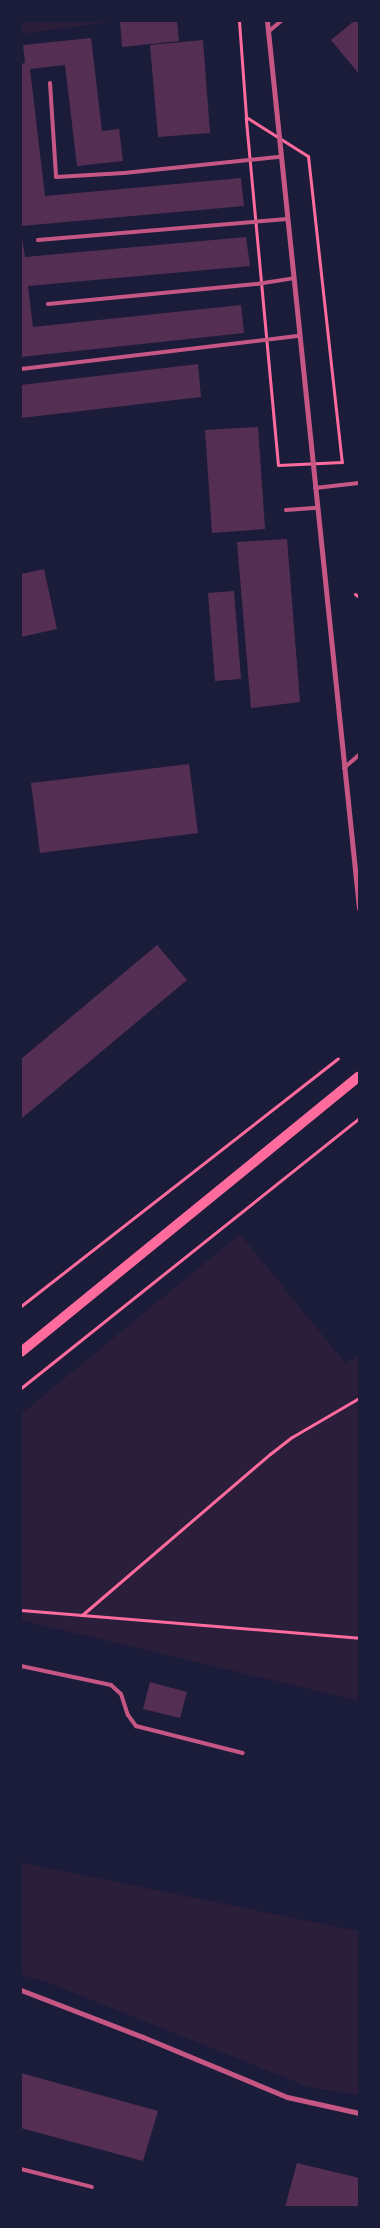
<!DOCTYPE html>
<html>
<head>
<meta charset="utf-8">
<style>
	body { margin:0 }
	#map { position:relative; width:380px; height:2228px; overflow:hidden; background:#1b1b3a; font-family:Manrope,sans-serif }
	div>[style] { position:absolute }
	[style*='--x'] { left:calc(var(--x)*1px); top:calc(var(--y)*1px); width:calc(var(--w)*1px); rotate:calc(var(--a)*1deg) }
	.green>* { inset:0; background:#2a1e3b }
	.building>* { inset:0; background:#542f53 }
	.path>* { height:3px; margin:-1.5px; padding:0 1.5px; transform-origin:1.5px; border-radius:1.5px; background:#ff6b9d }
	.service>* { height:4px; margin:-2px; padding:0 2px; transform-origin:2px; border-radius:2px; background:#c65784 }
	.minor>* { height:5px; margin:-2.5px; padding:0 2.5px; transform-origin:2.5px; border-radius:2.5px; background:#c65784 }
	.secondary>* { height:10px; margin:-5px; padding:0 5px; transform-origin:5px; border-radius:5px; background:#ff6b9d }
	span { translate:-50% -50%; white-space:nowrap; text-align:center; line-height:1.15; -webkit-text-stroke:5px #1b1b3a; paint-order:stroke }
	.frame { position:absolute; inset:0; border:22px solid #1b1b3a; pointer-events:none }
</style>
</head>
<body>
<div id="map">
	<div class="green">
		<i style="clip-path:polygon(21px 21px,109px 21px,109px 22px,21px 34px)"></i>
		<i style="clip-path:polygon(240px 1234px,346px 1364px,359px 1354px,359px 1701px,21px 1620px,21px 1414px)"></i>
		<i style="clip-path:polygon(21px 1863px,359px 1931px,359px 2095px,308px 2087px,47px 1982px,21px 1975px)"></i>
	</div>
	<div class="building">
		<i style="clip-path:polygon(120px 21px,177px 21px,179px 41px,122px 47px)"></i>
		<i style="clip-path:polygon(354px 21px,359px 21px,359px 74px,331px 40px)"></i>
		<i style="clip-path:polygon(91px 38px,102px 131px,119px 129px,123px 161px,77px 166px,65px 65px,30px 69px,45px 196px,241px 178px,244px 206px,21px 226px,21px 64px,25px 63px,23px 45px)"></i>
		<i style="clip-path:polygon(203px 40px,210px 133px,158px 137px,150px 45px)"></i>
		<i style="clip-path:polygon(21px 232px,25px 257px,246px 237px,250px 266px,28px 286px,33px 327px,241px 305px,244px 333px,21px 357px)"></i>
		<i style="clip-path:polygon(198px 364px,201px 397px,21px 418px,21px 385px)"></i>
		<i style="clip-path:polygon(258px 427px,265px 529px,212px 533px,205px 430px)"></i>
		<i style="clip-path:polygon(287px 539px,300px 702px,251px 708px,237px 542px)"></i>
		<i style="clip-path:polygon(44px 569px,57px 629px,21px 637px,21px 574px)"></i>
		<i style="clip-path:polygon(234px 591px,241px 679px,215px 681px,208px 593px)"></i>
		<i style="clip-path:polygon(189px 764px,198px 833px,40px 853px,31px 783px)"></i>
		<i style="clip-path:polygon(157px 945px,187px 980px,21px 1119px,21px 1059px)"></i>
		<i style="clip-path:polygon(150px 1682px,187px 1692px,180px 1718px,143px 1709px)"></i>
		<i style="clip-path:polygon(21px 2073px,158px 2111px,143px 2161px,21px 2128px)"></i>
		<i style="clip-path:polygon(297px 2163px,359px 2178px,359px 2207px,285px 2207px)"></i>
	</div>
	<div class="path">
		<i style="--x:239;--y:21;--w:96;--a:85.8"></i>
		<i style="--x:246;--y:117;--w:73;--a:32.2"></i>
		<i style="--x:308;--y:156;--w:308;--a:83.7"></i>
		<i style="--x:342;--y:462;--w:64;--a:177.3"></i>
		<i style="--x:278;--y:465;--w:349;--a:-95.3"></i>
		<i style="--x:355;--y:594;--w:5;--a:37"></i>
		<i style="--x:21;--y:1306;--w:402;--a:-38"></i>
		<i style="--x:21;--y:1388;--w:433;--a:-38.6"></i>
		<i style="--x:21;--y:1610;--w:339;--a:4.7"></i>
		<i style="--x:82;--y:1615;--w:248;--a:-40.6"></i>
		<i style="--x:270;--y:1454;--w:28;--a:-38"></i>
		<i style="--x:292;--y:1437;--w:78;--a:-30.2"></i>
	</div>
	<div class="service">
		<i style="--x:268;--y:32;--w:17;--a:-40"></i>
		<i style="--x:50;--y:83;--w:94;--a:86.3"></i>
		<i style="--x:56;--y:177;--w:68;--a:-3.4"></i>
		<i style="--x:124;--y:173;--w:157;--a:-5.9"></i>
		<i style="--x:38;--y:240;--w:250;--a:-4.8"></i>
		<i style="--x:48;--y:304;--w:210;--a:-5.5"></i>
		<i style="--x:257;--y:284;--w:36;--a:-9"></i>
		<i style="--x:21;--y:369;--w:280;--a:-6.8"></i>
		<i style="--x:315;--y:488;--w:44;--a:-6.5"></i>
		<i style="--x:286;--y:510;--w:31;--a:-4"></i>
		<i style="--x:344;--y:768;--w:20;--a:-41"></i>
		<i style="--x:21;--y:1666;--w:92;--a:11.9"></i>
		<i style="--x:111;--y:1685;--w:13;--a:42"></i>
		<i style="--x:121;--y:1694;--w:22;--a:72"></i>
		<i style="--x:128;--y:1715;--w:14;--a:54"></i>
		<i style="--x:136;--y:1726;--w:110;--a:14.2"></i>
		<i style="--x:21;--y:2169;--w:73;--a:14.2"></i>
	</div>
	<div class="minor">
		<i style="--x:267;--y:21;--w:892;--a:84.08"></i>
		<i style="--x:21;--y:1990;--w:131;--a:21.1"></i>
		<i style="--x:143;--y:2037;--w:156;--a:22.6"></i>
		<i style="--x:287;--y:2097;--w:74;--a:12.5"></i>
	</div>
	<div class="secondary">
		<i style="--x:21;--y:1352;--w:436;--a:-39.2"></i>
	</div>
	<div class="frame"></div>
</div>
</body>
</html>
